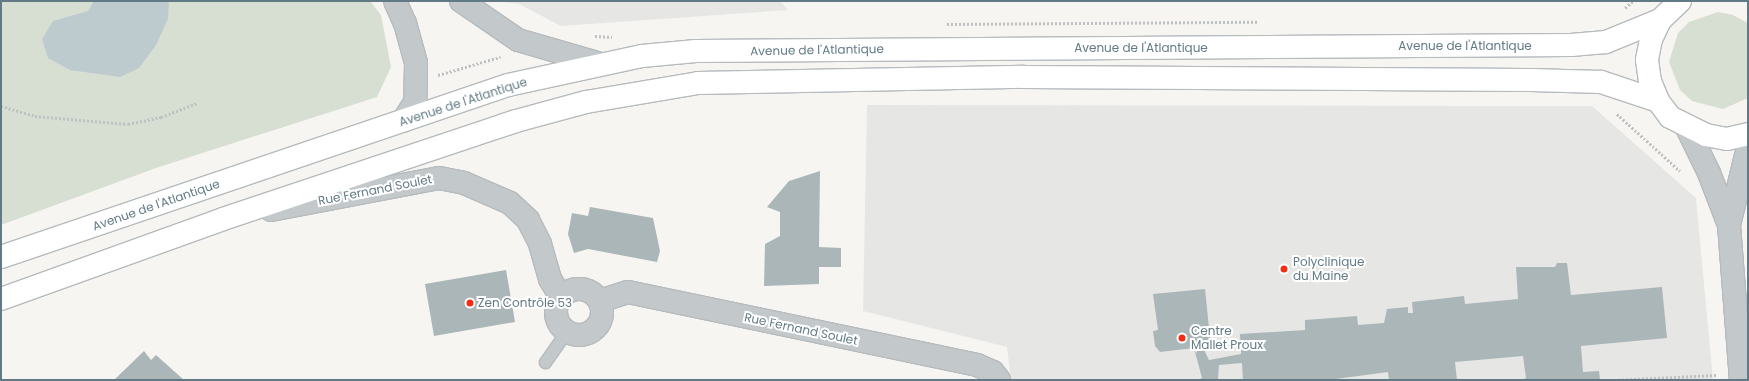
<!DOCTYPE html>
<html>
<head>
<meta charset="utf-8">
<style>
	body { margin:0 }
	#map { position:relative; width:1749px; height:381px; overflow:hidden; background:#f6f5f1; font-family:Poppins,sans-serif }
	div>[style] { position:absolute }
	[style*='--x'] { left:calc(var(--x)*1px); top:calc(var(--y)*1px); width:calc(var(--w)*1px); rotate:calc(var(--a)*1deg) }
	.built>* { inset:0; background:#e6e7e5 }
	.green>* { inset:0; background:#d7ded2 }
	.water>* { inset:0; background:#bdcbcf }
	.building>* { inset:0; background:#abb6b9 }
	.path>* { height:2.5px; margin-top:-1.25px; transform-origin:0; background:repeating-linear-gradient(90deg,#bec1c3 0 2px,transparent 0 4px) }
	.roads { filter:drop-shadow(1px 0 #b6bbbe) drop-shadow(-1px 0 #b6bbbe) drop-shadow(0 1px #b6bbbe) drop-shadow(0 -1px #b6bbbe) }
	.service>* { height:11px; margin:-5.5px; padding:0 5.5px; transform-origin:5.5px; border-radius:5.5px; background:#c3c8ca }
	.minor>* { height:22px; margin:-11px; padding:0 11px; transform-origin:11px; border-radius:11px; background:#c3c8ca }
	.minor>.ring { margin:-11px; padding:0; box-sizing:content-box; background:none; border:22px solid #c3c8ca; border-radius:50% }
	.tertiary>* { height:22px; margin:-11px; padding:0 11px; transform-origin:11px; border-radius:11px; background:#c3c8ca }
	.primary>* { height:22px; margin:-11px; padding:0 11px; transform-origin:11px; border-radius:11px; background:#fff }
	.dots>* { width:11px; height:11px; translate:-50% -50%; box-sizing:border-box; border:2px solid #fff; border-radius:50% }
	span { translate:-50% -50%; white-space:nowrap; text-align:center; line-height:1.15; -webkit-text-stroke:4px #fff; paint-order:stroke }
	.street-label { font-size:12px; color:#627a85 }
	.poi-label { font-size:12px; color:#627a85 }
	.left { translate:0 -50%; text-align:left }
	.frame { position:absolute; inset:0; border:2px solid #627a85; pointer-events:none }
</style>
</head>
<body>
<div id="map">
	<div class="built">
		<i style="clip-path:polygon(497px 1px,780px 1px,788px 10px,561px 26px,519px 4px)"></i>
		<i style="clip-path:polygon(867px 105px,1592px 106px,1696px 198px,1713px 380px,1011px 380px,1007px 347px,863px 311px)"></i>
	</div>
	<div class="green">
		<i style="clip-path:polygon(1px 1px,370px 1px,381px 15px,391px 67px,377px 97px,156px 168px,1px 225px)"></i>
		<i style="clip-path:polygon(1718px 12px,1733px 15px,1748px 23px,1748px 98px,1723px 109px,1692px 101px,1680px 90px,1669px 62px,1678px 33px,1689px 22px)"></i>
	</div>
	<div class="water">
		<i style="clip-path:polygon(94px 1px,169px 1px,168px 19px,156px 45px,139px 68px,120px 77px,70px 70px,48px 58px,42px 39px,53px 21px,88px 11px)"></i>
	</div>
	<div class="building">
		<i style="clip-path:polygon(820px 171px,819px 247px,841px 248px,841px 267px,819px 267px,819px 284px,764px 286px,765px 244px,780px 236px,780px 212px,767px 207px,789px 181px)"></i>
		<i style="clip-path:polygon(590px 207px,653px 218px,660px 251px,657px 262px,588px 249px,574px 253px,568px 234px,572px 213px,588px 216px)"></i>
		<i style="clip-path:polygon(1557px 263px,1567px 263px,1571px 295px,1662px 287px,1667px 338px,1581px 346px,1583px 372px,1599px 371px,1600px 380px,1522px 380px,1526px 378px,1523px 356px,1455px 362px,1457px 380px,1389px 380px,1388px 372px,1328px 380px,1243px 380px,1242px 363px,1219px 365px,1218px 380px,1197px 380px,1202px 378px,1194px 348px,1160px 352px,1155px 346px,1153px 331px,1158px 330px,1153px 294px,1205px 289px,1211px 347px,1203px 348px,1209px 360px,1241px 354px,1240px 334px,1305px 330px,1305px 320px,1357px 316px,1358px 325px,1384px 323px,1387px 309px,1408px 307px,1408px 313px,1413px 313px,1412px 302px,1464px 296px,1465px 304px,1518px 299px,1516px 267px,1555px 267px)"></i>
		<i style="clip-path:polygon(506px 270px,515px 322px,434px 336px,425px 284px)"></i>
		<i style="clip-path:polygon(144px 351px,151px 360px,156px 355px,184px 380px,114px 380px)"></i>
	</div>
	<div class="path">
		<i style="--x:1625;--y:8;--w:11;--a:-41"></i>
		<i style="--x:947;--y:24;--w:311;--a:-0.4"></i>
		<i style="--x:595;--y:36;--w:17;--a:3"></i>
		<i style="--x:438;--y:75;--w:65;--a:-16.2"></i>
		<i style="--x:1;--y:106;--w:35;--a:16"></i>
		<i style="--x:35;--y:116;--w:93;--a:4.9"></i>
		<i style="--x:128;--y:124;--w:34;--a:-12"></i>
		<i style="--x:161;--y:117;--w:40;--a:-21"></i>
		<i style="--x:1617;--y:114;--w:85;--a:42.1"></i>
		<i style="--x:1614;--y:380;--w:103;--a:-2.8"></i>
	</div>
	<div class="roads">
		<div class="service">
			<i style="--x:545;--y:362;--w:38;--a:-55"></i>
		</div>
		<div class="minor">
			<i style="--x:1687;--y:128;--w:50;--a:63.9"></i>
			<i style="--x:1709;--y:173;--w:56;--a:69"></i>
			<i style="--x:1729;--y:225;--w:155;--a:85.6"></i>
			<i style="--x:271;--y:210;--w:171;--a:-10.8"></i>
			<i style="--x:439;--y:178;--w:25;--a:11"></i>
			<i style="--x:464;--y:183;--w:50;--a:23.5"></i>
			<i style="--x:510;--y:203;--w:25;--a:43"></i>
			<i style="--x:528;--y:220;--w:27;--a:63"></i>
			<i style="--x:540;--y:244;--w:36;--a:74"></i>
			<i style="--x:550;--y:279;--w:21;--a:59"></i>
			<i style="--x:1729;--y:225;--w:80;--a:-76.3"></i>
			<i class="ring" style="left:556px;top:289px;width:24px;height:24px"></i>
			<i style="--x:600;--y:301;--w:29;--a:-18"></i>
			<i style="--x:628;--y:292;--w:357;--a:11.8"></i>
			<i style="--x:977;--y:365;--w:17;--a:24"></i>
			<i style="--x:993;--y:372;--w:10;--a:53"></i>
		</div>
		<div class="tertiary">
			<i style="--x:395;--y:1;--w:24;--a:66"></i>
			<i style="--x:405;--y:23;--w:41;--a:74.6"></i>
			<i style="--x:416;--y:63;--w:39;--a:91"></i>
			<i style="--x:415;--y:102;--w:22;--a:122"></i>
			<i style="--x:461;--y:1;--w:69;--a:34.4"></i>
			<i style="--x:518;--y:40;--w:82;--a:16.2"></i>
		</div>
		<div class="primary">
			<i style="--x:1680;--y:1;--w:28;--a:136"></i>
			<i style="--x:1660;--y:20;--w:21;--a:115"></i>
			<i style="--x:1651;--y:39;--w:21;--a:101"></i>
			<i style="--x:1647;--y:60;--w:21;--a:82"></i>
			<i style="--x:1650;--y:81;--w:22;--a:68"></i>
			<i style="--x:1658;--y:101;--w:20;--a:53"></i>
			<i style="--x:1670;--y:117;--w:40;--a:26.6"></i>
			<i style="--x:1706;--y:135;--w:21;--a:11"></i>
			<i style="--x:1727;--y:139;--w:22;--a:-13"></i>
			<i style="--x:1;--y:257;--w:535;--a:-18.74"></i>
			<i style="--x:508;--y:85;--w:137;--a:-12.2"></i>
			<i style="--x:642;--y:56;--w:54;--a:-5.3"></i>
			<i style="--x:696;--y:51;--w:875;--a:-0.39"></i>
			<i style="--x:1571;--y:45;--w:35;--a:-5"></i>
			<i style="--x:1606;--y:42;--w:58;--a:-22.2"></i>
			<i style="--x:1;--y:299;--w:236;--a:-19.8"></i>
			<i style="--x:223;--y:219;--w:309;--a:-18.5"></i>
			<i style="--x:516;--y:121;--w:73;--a:-15.2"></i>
			<i style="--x:586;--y:102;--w:114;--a:-9.6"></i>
			<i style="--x:698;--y:83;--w:326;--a:-1.1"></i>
			<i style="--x:1024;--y:77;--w:507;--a:0.34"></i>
			<i style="--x:1531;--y:80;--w:70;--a:1.6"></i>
			<i style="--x:1601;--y:82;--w:60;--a:18.4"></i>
		</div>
	</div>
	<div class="dots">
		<i style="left:1284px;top:269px;background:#f32e14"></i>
		<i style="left:470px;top:303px;background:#f32e14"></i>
		<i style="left:1182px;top:338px;background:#f32e14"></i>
	</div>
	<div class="street-label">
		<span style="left:1465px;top:46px">Avenue de l'Atlantique</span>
		<span style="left:1141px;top:48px">Avenue de l'Atlantique</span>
		<span style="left:817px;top:50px;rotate:-1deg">Avenue de l'Atlantique</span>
		<span style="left:463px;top:102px;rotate:-18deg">Avenue de l'Atlantique</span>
		<span style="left:375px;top:190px;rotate:-11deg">Rue Fernand Soulet</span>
		<span style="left:156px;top:205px;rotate:-19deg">Avenue de l'Atlantique</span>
		<span style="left:801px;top:329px;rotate:12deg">Rue Fernand Soulet</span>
	</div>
	<div class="poi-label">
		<span class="left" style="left:1293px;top:269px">Polyclinique<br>du Maine</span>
		<span class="left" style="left:478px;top:303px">Zen Contrôle 53</span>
		<span class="left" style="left:1191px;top:338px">Centre<br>Mallet Proux</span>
	</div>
	<div class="frame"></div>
</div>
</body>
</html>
